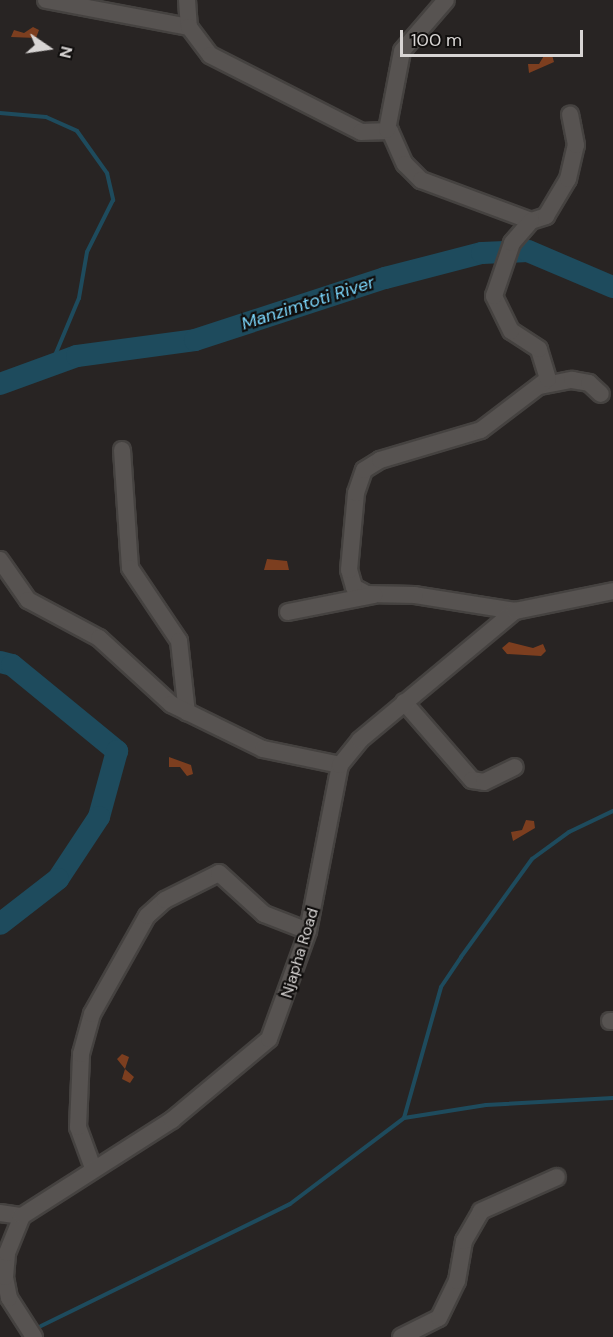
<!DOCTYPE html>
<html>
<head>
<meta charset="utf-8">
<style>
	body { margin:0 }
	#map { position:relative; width:613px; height:1337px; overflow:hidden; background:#282423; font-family:"DM Sans",sans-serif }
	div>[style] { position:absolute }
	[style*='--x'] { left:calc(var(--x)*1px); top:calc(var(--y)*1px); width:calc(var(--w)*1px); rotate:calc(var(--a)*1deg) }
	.stream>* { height:4px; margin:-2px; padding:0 2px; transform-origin:2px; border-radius:2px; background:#1e4b5d }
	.river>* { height:22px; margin:-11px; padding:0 11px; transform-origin:11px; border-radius:11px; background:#1e4b5d }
	.building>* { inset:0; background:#7c3e1f }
	.roads { filter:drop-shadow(2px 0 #454240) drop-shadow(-2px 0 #454240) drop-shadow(0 2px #454240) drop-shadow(0 -2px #454240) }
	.minor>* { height:16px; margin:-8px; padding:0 8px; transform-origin:8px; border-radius:8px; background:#575351 }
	span { translate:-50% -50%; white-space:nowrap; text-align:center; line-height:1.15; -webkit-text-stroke:4.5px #100e0d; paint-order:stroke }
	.street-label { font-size:16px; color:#d8d5d4 }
	.water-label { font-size:18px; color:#7bd5fa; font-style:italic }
	.north { position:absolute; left:18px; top:18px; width:60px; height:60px; -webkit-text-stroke:4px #100e0d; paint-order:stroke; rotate:103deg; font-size:16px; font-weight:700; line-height:24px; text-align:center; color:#d8d5d4 }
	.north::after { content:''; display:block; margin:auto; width:21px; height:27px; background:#d8d5d4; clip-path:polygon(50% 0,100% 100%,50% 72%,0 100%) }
	.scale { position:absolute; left:400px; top:30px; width:183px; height:27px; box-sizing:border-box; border:3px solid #d8d5d4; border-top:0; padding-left:8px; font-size:18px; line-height:21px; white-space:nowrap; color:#d8d5d4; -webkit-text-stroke:4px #100e0d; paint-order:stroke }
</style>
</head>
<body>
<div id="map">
	<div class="stream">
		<i style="--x:0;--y:113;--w:46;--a:5"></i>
		<i style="--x:46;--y:117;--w:34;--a:24"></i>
		<i style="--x:77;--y:131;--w:52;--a:54.5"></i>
		<i style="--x:107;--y:173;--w:28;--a:77"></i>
		<i style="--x:113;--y:200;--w:58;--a:116.6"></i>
		<i style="--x:87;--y:252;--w:47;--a:99.9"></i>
		<i style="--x:79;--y:298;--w:73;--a:112.7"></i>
		<i style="--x:404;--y:1118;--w:83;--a:-9"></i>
		<i style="--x:486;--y:1105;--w:127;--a:-3.2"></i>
		<i style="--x:41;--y:1326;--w:277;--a:-26.1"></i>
		<i style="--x:290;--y:1204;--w:143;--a:-37"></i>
		<i style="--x:404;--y:1118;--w:136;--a:-74.2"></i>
		<i style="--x:441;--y:987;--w:36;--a:-56"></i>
		<i style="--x:461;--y:957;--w:121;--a:-54.1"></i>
		<i style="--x:532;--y:859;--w:46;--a:-36.1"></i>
		<i style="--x:569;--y:832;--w:49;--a:-25.5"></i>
	</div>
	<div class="river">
		<i style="--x:0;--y:384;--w:82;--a:-20"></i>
		<i style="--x:77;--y:356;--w:119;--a:-7.7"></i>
		<i style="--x:195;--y:340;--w:200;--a:-18.1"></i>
		<i style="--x:385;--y:278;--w:100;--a:-14.5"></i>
		<i style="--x:482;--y:253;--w:46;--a:-2.5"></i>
		<i style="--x:528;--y:251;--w:92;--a:23"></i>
		<i style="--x:0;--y:662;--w:12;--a:14"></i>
		<i style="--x:12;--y:665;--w:136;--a:39.3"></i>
		<i style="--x:117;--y:751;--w:68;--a:105.3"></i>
		<i style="--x:99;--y:817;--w:74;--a:123.5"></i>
		<i style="--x:58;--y:879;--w:73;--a:142.2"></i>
	</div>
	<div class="building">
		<i style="clip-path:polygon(33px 27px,39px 30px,36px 38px,11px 37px,14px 30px,24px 33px)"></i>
		<i style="clip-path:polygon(545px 54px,552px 55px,554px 62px,529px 73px,528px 64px,539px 64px)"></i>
		<i style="clip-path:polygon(267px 559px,287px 561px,289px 570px,264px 570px)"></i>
		<i style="clip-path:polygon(509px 642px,533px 648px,543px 644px,546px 651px,541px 656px,507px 654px,502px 648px)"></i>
		<i style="clip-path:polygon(169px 757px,191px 765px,193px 774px,187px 776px,180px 767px,169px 767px)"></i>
		<i style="clip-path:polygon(526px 820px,534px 821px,535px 828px,513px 841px,511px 832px,522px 830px)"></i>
		<i style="clip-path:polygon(122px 1054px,129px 1057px,125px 1069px,134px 1077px,130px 1083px,122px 1079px,125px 1069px,117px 1059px)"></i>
	</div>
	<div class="roads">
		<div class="minor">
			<i style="--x:46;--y:0;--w:146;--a:10.7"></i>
			<i style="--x:187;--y:0;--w:27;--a:86"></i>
			<i style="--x:189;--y:27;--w:35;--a:53"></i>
			<i style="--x:210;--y:55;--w:169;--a:27"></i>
			<i style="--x:361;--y:132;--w:29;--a:-2"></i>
			<i style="--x:390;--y:131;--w:36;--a:66"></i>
			<i style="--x:405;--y:164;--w:23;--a:45"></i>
			<i style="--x:421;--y:180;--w:117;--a:20.4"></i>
			<i style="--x:531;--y:221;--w:16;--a:-18"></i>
			<i style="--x:546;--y:216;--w:43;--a:-59.3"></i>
			<i style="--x:568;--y:179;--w:35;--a:-77"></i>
			<i style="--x:576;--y:145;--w:31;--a:-101"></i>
			<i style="--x:387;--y:130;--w:80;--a:-79.2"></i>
			<i style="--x:402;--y:51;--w:67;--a:-49.2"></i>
			<i style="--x:540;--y:386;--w:33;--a:-11"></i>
			<i style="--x:572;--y:380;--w:17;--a:10"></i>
			<i style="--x:589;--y:383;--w:16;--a:43"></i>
			<i style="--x:122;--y:450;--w:118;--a:86.1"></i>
			<i style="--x:130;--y:568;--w:88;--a:56.1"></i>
			<i style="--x:179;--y:641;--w:72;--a:83.7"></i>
			<i style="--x:0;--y:560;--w:49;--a:55"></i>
			<i style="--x:28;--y:600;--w:81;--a:28.2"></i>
			<i style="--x:99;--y:638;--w:98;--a:42.5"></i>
			<i style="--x:171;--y:704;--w:102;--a:26.1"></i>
			<i style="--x:263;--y:749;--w:79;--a:11.7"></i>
			<i style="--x:515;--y:611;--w:101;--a:-170.9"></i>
			<i style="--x:415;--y:595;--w:48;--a:-178.8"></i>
			<i style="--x:367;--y:594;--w:15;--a:-152"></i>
			<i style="--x:354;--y:587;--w:18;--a:-106"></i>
			<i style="--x:349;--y:570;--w:77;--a:-84.8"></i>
			<i style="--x:356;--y:493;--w:24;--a:-71"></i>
			<i style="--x:364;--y:470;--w:19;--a:-32"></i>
			<i style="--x:380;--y:460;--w:105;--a:-16.5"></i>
			<i style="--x:481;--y:430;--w:84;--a:-37.3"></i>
			<i style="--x:548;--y:379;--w:31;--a:-107"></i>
			<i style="--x:539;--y:349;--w:33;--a:-147"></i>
			<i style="--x:511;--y:331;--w:39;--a:-116"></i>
			<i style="--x:494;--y:296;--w:56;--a:-71.2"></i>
			<i style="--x:512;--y:243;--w:29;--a:-49"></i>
			<i style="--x:288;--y:612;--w:88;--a:-11.2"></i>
			<i style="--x:404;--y:702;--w:103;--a:48.9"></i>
			<i style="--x:472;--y:780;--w:12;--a:9"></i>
			<i style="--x:484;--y:782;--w:34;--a:-26"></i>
			<i style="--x:610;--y:1021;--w:3;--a:0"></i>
			<i style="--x:93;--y:1168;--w:44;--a:-110.1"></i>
			<i style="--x:78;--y:1127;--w:73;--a:-87.6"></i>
			<i style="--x:81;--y:1054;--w:41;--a:-74.6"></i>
			<i style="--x:92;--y:1014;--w:112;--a:-60.7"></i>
			<i style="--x:147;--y:916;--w:24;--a:-42"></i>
			<i style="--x:165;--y:900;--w:60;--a:-26.6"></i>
			<i style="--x:219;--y:873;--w:61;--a:42.3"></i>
			<i style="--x:264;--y:914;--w:47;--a:21.1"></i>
			<i style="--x:0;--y:1213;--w:22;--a:8"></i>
			<i style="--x:34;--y:1337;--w:46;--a:-122.7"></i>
			<i style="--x:9;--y:1298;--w:21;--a:-101"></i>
			<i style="--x:5;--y:1277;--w:24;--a:-85"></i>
			<i style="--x:7;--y:1253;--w:40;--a:-68"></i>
			<i style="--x:22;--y:1216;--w:178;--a:-32.6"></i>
			<i style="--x:172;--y:1120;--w:126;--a:-39.9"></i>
			<i style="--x:269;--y:1039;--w:115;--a:-70.1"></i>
			<i style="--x:308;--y:931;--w:169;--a:-79.1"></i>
			<i style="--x:340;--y:765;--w:32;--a:-51"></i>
			<i style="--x:360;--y:740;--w:202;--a:-39.8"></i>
			<i style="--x:515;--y:611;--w:100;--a:-11.5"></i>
			<i style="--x:401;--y:1337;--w:42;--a:-26.6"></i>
			<i style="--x:439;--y:1318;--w:41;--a:-64.1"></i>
			<i style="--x:457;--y:1281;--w:41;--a:-80.1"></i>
			<i style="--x:464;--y:1241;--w:34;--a:-60"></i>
			<i style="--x:481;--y:1211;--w:83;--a:-24.1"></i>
		</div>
	</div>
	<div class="street-label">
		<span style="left:300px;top:953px;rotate:-73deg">Njapha Road</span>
	</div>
	<div class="water-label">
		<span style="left:308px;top:303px;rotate:-18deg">Manzimtoti River</span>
	</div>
	<div class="north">N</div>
	<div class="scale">100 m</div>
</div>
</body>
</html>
